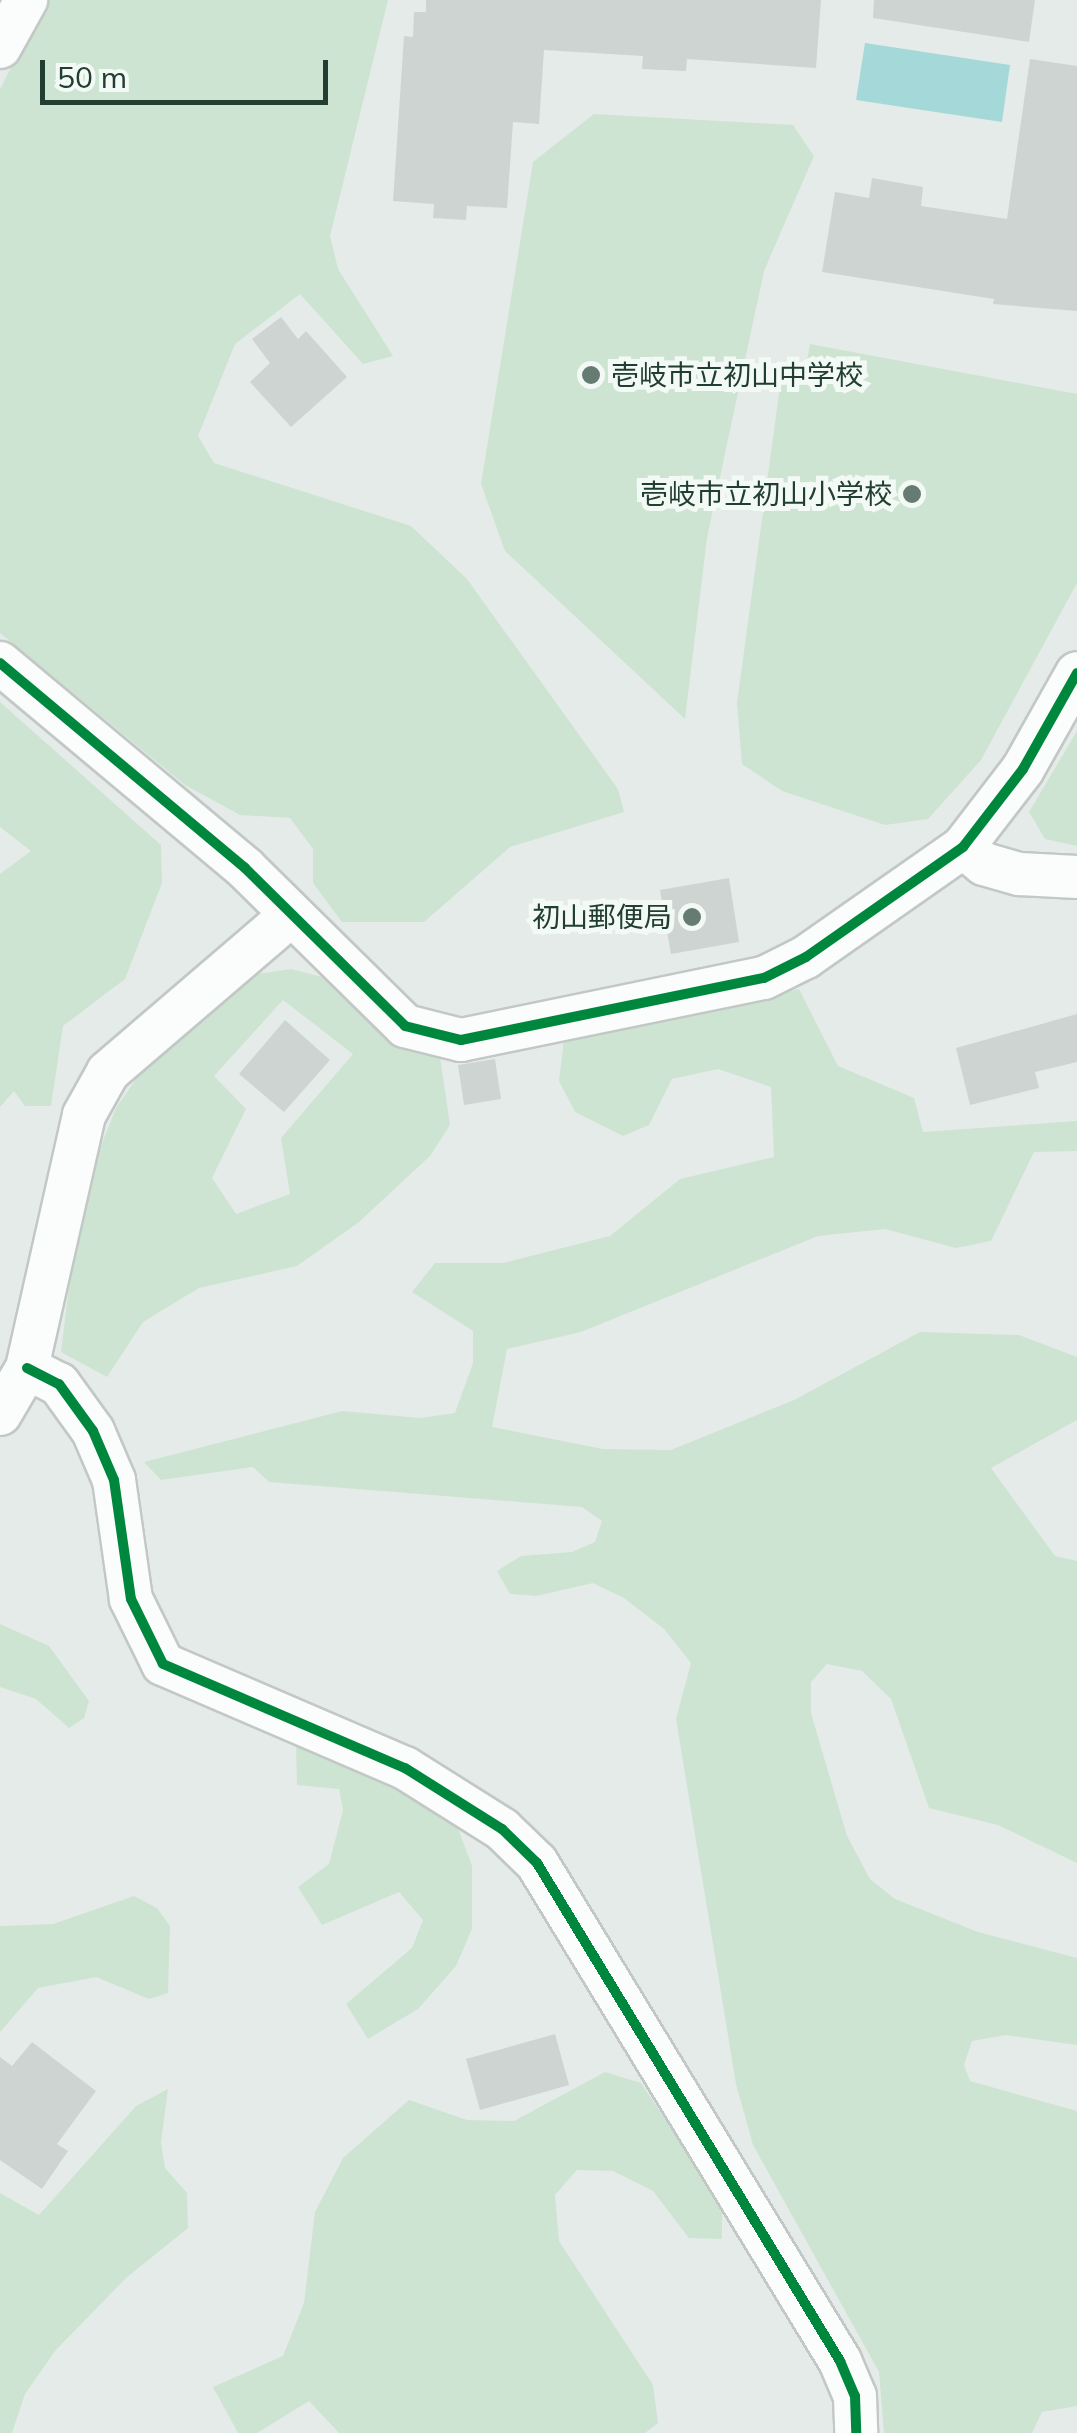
<!DOCTYPE html>
<html>
<head>
<meta charset="utf-8">
<style>
	body { margin:0 }
	#map { position:relative; width:1077px; height:2433px; overflow:hidden; background:#e5ebe8; font-family:Mulish,"Noto Sans JP",sans-serif }
	div>[style] { position:absolute }
	[style*='--x'] { left:calc(var(--x)*1px); top:calc(var(--y)*1px); width:calc(var(--w)*1px); rotate:calc(var(--a)*1deg) }
	.green>* { inset:0; background:#cee4d2 }
	.water>* { inset:0; background:#a5d9d9 }
	.building>* { inset:0; background:#ced4d1 }
	.roads { filter:drop-shadow(2px 0 #c2c8c5) drop-shadow(-2px 0 #c2c8c5) drop-shadow(0 2px #c2c8c5) drop-shadow(0 -2px #c2c8c5) }
	.minor>* { height:42px; margin:-21px; padding:0 21px; transform-origin:21px; border-radius:21px; background:#fbfcfc }
	.cycleway>* { height:10px; margin:-5px; padding:0 5px; transform-origin:5px; border-radius:5px; background:#00873e }
	.dots>* { width:28px; height:28px; translate:-50% -50%; box-sizing:border-box; border:5px solid #f3f9f5; border-radius:50% }
	span { translate:-50% -50%; white-space:nowrap; text-align:center; line-height:1.15; -webkit-text-stroke:10px #f3f9f5; paint-order:stroke }
	.poi-label { font-size:28px; color:#223e33 }
	.left { translate:0 -50%; text-align:left }
	.right { translate:-100% -50%; text-align:right }
	.scale { position:absolute; left:40px; top:60px; width:288px; height:45px; box-sizing:border-box; border:5px solid #223e33; border-top:0; padding-left:12px; font-size:30px; line-height:35px; white-space:nowrap; color:#223e33; -webkit-text-stroke:8px #f3f9f5; paint-order:stroke }
</style>
</head>
<body>
<div id="map">
	<div class="green">
		<i style="clip-path:polygon(46px 0,388px 0,330px 236px,338px 269px,393px 356px,363px 364px,300px 294px,235px 344px,198px 436px,214px 463px,411px 526px,467px 579px,618px 789px,624px 812px,510px 847px,424px 922px,342px 922px,313px 883px,313px 849px,290px 818px,240px 815px,185px 785px,0 633px,0 89px)"></i>
		<i style="clip-path:polygon(594px 114px,793px 125px,814px 156px,764px 271px,707px 538px,685px 719px,505px 551px,481px 484px,533px 162px)"></i>
		<i style="clip-path:polygon(810px 344px,1077px 394px,1077px 583px,981px 760px,928px 819px,885px 825px,782px 791px,742px 764px,737px 703px,781px 379px,803px 383px)"></i>
		<i style="clip-path:polygon(0 702px,161px 845px,162px 883px,125px 979px,63px 1026px,51px 1106px,25px 1106px,14px 1091px,0 1107px,0 874px,31px 851px,0 827px)"></i>
		<i style="clip-path:polygon(1077px 731px,1077px 846px,1045px 839px,1029px 812px)"></i>
		<i style="clip-path:polygon(evenodd,291px 969px,334px 980px,385px 1031px,440px 1057px,450px 1125px,430px 1156px,359px 1222px,297px 1266px,199px 1288px,143px 1322px,107px 1377px,61px 1352px,72px 1263px,95px 1161px,116px 1108px,147px 1063px,250px 975px,291px 969px,283px 1000px,353px 1054px,281px 1138px,290px 1194px,236px 1214px,212px 1178px,246px 1109px,214px 1076px,283px 1000px)"></i>
		<i style="clip-path:polygon(799px 989px,838px 1066px,914px 1098px,923px 1132px,1077px 1121px,1077px 1151px,1034px 1152px,991px 1241px,956px 1248px,885px 1229px,818px 1236px,581px 1332px,507px 1349px,492px 1427px,603px 1449px,671px 1450px,794px 1400px,920px 1332px,1019px 1335px,1077px 1357px,1077px 1420px,991px 1468px,1055px 1556px,1077px 1561px,1077px 1863px,998px 1825px,929px 1808px,891px 1699px,862px 1671px,827px 1664px,811px 1682px,811px 1713px,847px 1836px,870px 1879px,895px 1899px,978px 1932px,1077px 1958px,1077px 2045px,1006px 2035px,972px 2041px,964px 2065px,970px 2081px,1077px 2111px,1077px 2406px,1042px 2412px,1032px 2433px,884px 2433px,879px 2372px,753px 2145px,736px 2084px,676px 1719px,691px 1663px,664px 1629px,624px 1598px,593px 1583px,536px 1596px,510px 1594px,497px 1571px,521px 1556px,572px 1552px,595px 1542px,602px 1521px,582px 1507px,269px 1482px,253px 1467px,161px 1480px,144px 1462px,342px 1411px,420px 1418px,455px 1413px,473px 1363px,473px 1331px,412px 1292px,435px 1263px,503px 1263px,610px 1236px,680px 1179px,774px 1157px,771px 1087px,718px 1069px,672px 1079px,649px 1125px,623px 1136px,575px 1112px,559px 1081px,564px 1040px)"></i>
		<i style="clip-path:polygon(0 1624px,49px 1646px,89px 1701px,84px 1718px,69px 1728px,36px 1699px,0 1687px)"></i>
		<i style="clip-path:polygon(296px 1743px,389px 1776px,453px 1815px,472px 1866px,472px 1929px,456px 1966px,418px 2009px,368px 2039px,346px 2004px,412px 1948px,423px 1920px,399px 1892px,322px 1925px,298px 1887px,329px 1864px,343px 1810px,339px 1789px,297px 1785px)"></i>
		<i style="clip-path:polygon(134px 1896px,157px 1908px,170px 1926px,168px 1993px,149px 1999px,96px 1977px,38px 1988px,0 2032px,0 1926px,53px 1924px)"></i>
		<i style="clip-path:polygon(605px 2072px,641px 2083px,722px 2205px,722px 2239px,689px 2238px,653px 2191px,613px 2171px,577px 2170px,555px 2195px,559px 2241px,653px 2385px,658px 2423px,645px 2433px,339px 2433px,309px 2401px,257px 2433px,238px 2433px,213px 2387px,283px 2356px,304px 2303px,315px 2212px,343px 2158px,409px 2100px,467px 2120px,514px 2121px)"></i>
		<i style="clip-path:polygon(168px 2089px,161px 2142px,165px 2168px,187px 2193px,188px 2228px,126px 2278px,55px 2351px,25px 2394px,12px 2433px,0 2433px,0 2193px,39px 2215px,136px 2106px)"></i>
	</div>
	<div class="water">
		<i style="clip-path:polygon(865px 43px,1010px 65px,1002px 122px,856px 100px)"></i>
	</div>
	<div class="building">
		<i style="clip-path:polygon(426px 0,821px 0,816px 68px,687px 59px,686px 71px,642px 69px,643px 56px,544px 50px,539px 124px,513px 122px,507px 208px,467px 206px,466px 220px,433px 218px,434px 204px,393px 201px,404px 36px,413px 37px,414px 12px,426px 12px)"></i>
		<i style="clip-path:polygon(874px 0,1035px 0,1029px 42px,873px 18px)"></i>
		<i style="clip-path:polygon(1030px 59px,1077px 66px,1077px 311px,993px 304px,994px 299px,822px 272px,835px 192px,869px 198px,872px 178px,923px 187px,921px 206px,1007px 219px)"></i>
		<i style="clip-path:polygon(281px 317px,298px 339px,306px 331px,347px 377px,291px 427px,250px 382px,270px 363px,252px 339px)"></i>
		<i style="clip-path:polygon(729px 878px,739px 942px,671px 954px,660px 890px)"></i>
		<i style="clip-path:polygon(1077px 1014px,1077px 1062px,1035px 1072px,1039px 1088px,970px 1105px,956px 1048px)"></i>
		<i style="clip-path:polygon(285px 1020px,330px 1060px,284px 1112px,239px 1074px)"></i>
		<i style="clip-path:polygon(495px 1059px,501px 1099px,464px 1105px,458px 1065px)"></i>
		<i style="clip-path:polygon(555px 2034px,569px 2085px,480px 2110px,466px 2059px)"></i>
		<i style="clip-path:polygon(32px 2042px,96px 2091px,57px 2144px,68px 2151px,42px 2189px,0 2160px,0 2057px,12px 2066px)"></i>
	</div>
	<div class="roads">
		<div class="minor">
			<i style="--x:0;--y:47;--w:54;--a:-61"></i>
			<i style="--x:0;--y:663;--w:319;--a:39.9"></i>
			<i style="--x:245;--y:868;--w:225;--a:44.6"></i>
			<i style="--x:405;--y:1026;--w:58;--a:14"></i>
			<i style="--x:461;--y:1040;--w:309;--a:-11.6"></i>
			<i style="--x:764;--y:978;--w:47;--a:-26.6"></i>
			<i style="--x:806;--y:957;--w:192;--a:-35"></i>
			<i style="--x:963;--y:847;--w:98;--a:-52.4"></i>
			<i style="--x:1023;--y:769;--w:110;--a:-60.6"></i>
			<i style="--x:963;--y:847;--w:27;--a:39"></i>
			<i style="--x:984;--y:864;--w:37;--a:16"></i>
			<i style="--x:1020;--y:874;--w:57;--a:3"></i>
			<i style="--x:27;--y:1368;--w:36;--a:27"></i>
			<i style="--x:59;--y:1384;--w:58;--a:54.1"></i>
			<i style="--x:93;--y:1431;--w:53;--a:66.8"></i>
			<i style="--x:114;--y:1480;--w:120;--a:81.9"></i>
			<i style="--x:131;--y:1599;--w:72;--a:63.8"></i>
			<i style="--x:163;--y:1664;--w:263;--a:23.3"></i>
			<i style="--x:405;--y:1768;--w:115;--a:32.2"></i>
			<i style="--x:502;--y:1829;--w:49;--a:44.2"></i>
			<i style="--x:537;--y:1863;--w:583;--a:58.68"></i>
			<i style="--x:840;--y:2361;--w:38;--a:67"></i>
			<i style="--x:855;--y:2396;--w:37;--a:88"></i>
			<i style="--x:0;--y:1414;--w:53;--a:-59.6"></i>
			<i style="--x:27;--y:1368;--w:259;--a:-77.3"></i>
			<i style="--x:84;--y:1115;--w:49;--a:-60.8"></i>
			<i style="--x:108;--y:1072;--w:241;--a:-40.6"></i>
		</div>
	</div>
	<div class="cycleway">
		<i style="--x:0;--y:663;--w:319;--a:39.9"></i>
		<i style="--x:245;--y:868;--w:225;--a:44.6"></i>
		<i style="--x:405;--y:1026;--w:58;--a:14"></i>
		<i style="--x:461;--y:1040;--w:309;--a:-11.6"></i>
		<i style="--x:764;--y:978;--w:47;--a:-26.6"></i>
		<i style="--x:806;--y:957;--w:192;--a:-35"></i>
		<i style="--x:963;--y:847;--w:98;--a:-52.4"></i>
		<i style="--x:1023;--y:769;--w:110;--a:-60.6"></i>
		<i style="--x:27;--y:1368;--w:36;--a:27"></i>
		<i style="--x:59;--y:1384;--w:58;--a:54.1"></i>
		<i style="--x:93;--y:1431;--w:53;--a:66.8"></i>
		<i style="--x:114;--y:1480;--w:120;--a:81.9"></i>
		<i style="--x:131;--y:1599;--w:72;--a:63.8"></i>
		<i style="--x:163;--y:1664;--w:263;--a:23.3"></i>
		<i style="--x:405;--y:1768;--w:115;--a:32.2"></i>
		<i style="--x:502;--y:1829;--w:49;--a:44.2"></i>
		<i style="--x:537;--y:1863;--w:583;--a:58.68"></i>
		<i style="--x:840;--y:2361;--w:38;--a:67"></i>
		<i style="--x:855;--y:2396;--w:37;--a:88"></i>
	</div>
	<div class="dots">
		<i style="left:591px;top:375px;background:#667b72"></i>
		<i style="left:912px;top:494px;background:#667b72"></i>
		<i style="left:692px;top:917px;background:#667b72"></i>
	</div>
	<div class="poi-label">
		<span class="left" style="left:611px;top:375px">壱岐市立初山中学校</span>
		<span class="right" style="left:892px;top:494px">壱岐市立初山小学校</span>
		<span class="right" style="left:672px;top:917px">初山郵便局</span>
	</div>
	<div class="scale">50 m</div>
</div>
</body>
</html>
